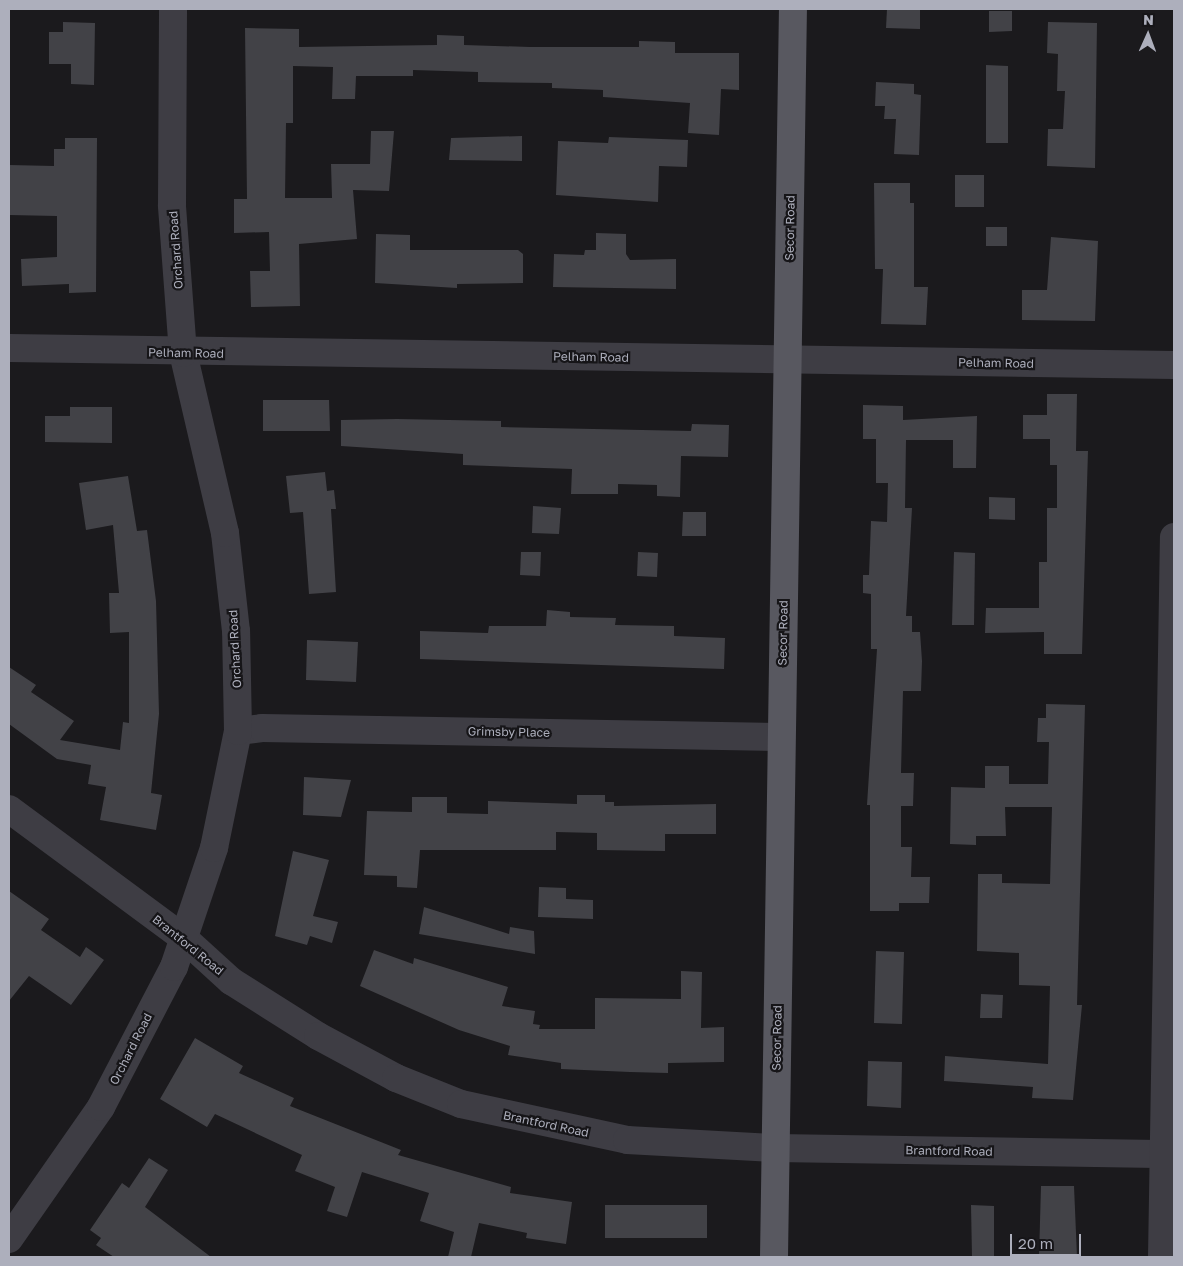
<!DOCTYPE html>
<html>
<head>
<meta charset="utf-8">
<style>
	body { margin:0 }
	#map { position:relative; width:1183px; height:1266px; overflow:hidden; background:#1b1a1d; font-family:"Golos Text",sans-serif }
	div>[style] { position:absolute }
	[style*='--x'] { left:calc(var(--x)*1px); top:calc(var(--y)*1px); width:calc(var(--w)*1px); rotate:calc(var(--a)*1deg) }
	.building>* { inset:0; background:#424247 }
	.street>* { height:28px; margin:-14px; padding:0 14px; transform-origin:14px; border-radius:14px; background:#3e3d44 }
	.primary>* { height:28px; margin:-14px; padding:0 14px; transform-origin:14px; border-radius:14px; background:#585860 }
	span { translate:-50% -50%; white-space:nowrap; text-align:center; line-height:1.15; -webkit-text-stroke:4.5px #161518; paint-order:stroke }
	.street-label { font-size:12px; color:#adafbc }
	.frame { position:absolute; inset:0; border:10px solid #adafbc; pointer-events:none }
	.north { position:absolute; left:1123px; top:10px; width:50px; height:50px; -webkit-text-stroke:4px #161518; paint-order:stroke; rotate:2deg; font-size:14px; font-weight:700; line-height:20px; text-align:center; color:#adafbc }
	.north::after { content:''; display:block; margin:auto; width:18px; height:22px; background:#adafbc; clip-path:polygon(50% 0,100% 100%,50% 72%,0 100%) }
	.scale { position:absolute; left:1010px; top:1234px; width:71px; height:22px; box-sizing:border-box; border:2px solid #adafbc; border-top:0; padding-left:6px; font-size:15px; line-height:18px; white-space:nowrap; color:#adafbc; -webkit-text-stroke:4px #161518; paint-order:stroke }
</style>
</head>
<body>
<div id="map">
	<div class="building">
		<i style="clip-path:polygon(887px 9px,920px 9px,920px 29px,886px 28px)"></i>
		<i style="clip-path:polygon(989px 11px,1012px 11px,1012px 31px,989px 32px)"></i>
		<i style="clip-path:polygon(63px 22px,95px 23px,94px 85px,71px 84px,71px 64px,49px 64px,49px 32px,63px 32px)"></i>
		<i style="clip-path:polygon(1048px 22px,1097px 23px,1095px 168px,1047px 166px,1048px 129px,1063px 129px,1065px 91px,1057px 91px,1058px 54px,1047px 53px)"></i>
		<i style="clip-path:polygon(245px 28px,299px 29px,299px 47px,437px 45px,437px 35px,464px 36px,464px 45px,530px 47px,639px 47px,639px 41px,675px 42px,675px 53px,739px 53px,739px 90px,721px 89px,719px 135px,688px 133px,690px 103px,603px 97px,603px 90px,552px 88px,552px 83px,478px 82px,478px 72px,413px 70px,413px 76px,356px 76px,355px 99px,332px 99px,333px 67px,293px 66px,293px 123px,286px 123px,285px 198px,332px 198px,331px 164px,370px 164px,371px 131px,394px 131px,389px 191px,353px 190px,357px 239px,299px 244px,300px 306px,251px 307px,250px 271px,270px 271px,269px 232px,234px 233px,234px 199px,247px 199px)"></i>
		<i style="clip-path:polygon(986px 65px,1008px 66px,1008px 143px,986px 143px)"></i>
		<i style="clip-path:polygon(876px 82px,914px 84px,914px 94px,921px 95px,919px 155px,894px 154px,896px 119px,884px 119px,885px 106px,875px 106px)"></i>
		<i style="clip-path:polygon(522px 136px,522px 161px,449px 160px,451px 138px)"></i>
		<i style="clip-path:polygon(609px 137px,688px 140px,687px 167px,659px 166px,658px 202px,556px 195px,558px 141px,608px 143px)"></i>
		<i style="clip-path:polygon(65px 138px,97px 138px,96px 292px,69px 293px,69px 284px,22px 286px,21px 259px,57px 257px,57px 216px,9px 215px,9px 165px,54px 166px,54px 149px,65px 149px)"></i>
		<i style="clip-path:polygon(955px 175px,984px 175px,984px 207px,955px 207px)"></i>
		<i style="clip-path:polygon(874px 183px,910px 183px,910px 203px,914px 203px,914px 287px,928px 287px,926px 325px,881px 324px,883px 269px,875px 269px)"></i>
		<i style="clip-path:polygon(986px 227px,1007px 227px,1007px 246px,986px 246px)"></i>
		<i style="clip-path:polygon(596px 233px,626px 234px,626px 254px,630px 260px,676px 259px,676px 289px,553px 287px,554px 254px,584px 255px,585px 250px,596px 250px)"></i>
		<i style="clip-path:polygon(376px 234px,410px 235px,410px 250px,518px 250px,523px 254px,523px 283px,457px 284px,457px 288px,375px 283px)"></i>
		<i style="clip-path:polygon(1051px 237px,1098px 241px,1095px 321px,1022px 320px,1022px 290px,1047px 290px)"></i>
		<i style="clip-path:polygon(1047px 394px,1077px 394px,1076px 451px,1088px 451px,1082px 654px,1044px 654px,1044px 632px,985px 633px,986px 608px,1039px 608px,1039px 562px,1047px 562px,1047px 508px,1057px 508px,1057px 465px,1050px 465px,1050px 439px,1023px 439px,1023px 415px,1047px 415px)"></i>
		<i style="clip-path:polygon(263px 400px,329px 400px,330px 431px,263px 431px)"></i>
		<i style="clip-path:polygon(863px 405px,903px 406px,903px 420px,977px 416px,976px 468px,953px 468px,953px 440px,906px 440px,905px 508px,912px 508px,906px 616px,912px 616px,912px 632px,920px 632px,922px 661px,921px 691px,903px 691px,901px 773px,914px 773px,913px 806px,901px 806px,901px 847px,912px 847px,911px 877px,930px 877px,929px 903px,899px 903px,899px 911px,870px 911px,870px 805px,867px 805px,877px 649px,871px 649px,871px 594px,863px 593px,863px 575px,869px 575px,871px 521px,887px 522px,888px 483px,876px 483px,876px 439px,863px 439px)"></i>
		<i style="clip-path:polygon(70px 407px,112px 407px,112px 443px,45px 442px,45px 416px,70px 416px)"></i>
		<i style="clip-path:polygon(397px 419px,501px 421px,501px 427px,691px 431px,692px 424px,729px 425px,728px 457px,681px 456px,680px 497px,657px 496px,657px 485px,618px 484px,618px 494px,571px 494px,572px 469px,463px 465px,463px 454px,341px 446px,341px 420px)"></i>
		<i style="clip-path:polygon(325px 472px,327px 491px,334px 490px,336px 509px,331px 509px,336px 592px,309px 594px,303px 512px,290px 513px,286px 476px)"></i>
		<i style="clip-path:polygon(128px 476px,137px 531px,147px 530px,156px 601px,159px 714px,151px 793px,162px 795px,156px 830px,100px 820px,106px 787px,88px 784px,91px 765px,57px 759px,9px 724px,9px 667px,36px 685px,31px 692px,74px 721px,60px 740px,120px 750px,123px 722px,129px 723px,129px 632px,110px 633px,109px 593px,119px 593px,113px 525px,86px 530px,79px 483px)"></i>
		<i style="clip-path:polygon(989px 497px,1015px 498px,1015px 520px,989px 519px)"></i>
		<i style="clip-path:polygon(533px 506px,561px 508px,559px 534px,532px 533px)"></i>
		<i style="clip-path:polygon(683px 512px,706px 512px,706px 536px,682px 536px)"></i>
		<i style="clip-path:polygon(521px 552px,541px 552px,540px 576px,520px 575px)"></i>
		<i style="clip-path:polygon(638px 552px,658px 553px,657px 577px,637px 576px)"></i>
		<i style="clip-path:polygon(954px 552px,975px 553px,974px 625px,952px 625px)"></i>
		<i style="clip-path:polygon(547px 610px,570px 612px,570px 617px,616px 618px,615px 625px,674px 626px,674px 636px,725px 638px,724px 669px,420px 659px,420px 631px,488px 633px,489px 626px,546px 626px)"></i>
		<i style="clip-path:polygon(307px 640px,358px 642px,356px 682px,306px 680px)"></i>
		<i style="clip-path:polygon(1046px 704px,1085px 705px,1077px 1005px,1082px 1005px,1073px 1100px,1032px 1098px,1033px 1087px,944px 1081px,945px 1056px,1048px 1064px,1050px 986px,1019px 985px,1019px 953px,977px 951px,978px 874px,1002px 874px,1002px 883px,1050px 884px,1052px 807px,1005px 807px,1006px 836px,976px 836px,976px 845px,950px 844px,951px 787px,985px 788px,985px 766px,1009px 766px,1009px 784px,1048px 784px,1049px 742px,1037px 742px,1038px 718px,1046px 718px)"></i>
		<i style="clip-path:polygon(304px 777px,351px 780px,341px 817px,303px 815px)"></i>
		<i style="clip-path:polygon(577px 795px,605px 795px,605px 802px,614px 802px,614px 806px,716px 804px,716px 834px,665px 834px,665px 851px,597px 850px,597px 833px,556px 832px,556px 850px,420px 850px,417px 888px,397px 887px,397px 876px,364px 875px,367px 811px,412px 812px,412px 797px,447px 797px,447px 813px,488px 814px,488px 801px,577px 804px)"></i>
		<i style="clip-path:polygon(293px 851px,329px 860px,313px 916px,338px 922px,332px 943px,310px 936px,307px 945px,275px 936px)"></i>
		<i style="clip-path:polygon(539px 887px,566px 888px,566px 899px,593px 900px,593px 919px,538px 917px)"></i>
		<i style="clip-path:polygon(9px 891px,49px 919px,41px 930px,80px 957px,86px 947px,104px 960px,71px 1005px,29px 976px,9px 1001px)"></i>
		<i style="clip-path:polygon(424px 907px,509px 934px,510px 927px,534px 931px,535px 954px,419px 934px)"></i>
		<i style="clip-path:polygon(374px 950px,413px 964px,414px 958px,508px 987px,502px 1006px,535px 1011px,533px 1024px,540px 1025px,539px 1029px,595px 1029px,595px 998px,681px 999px,681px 971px,702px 972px,701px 1028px,724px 1027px,724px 1062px,668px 1063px,668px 1073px,630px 1072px,561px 1069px,561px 1063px,508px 1055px,510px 1046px,459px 1030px,360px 986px)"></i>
		<i style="clip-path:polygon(876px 951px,904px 952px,902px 1024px,874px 1023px)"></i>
		<i style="clip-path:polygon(981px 994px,1003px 995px,1002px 1018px,980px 1018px)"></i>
		<i style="clip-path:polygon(195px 1038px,243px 1066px,239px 1073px,294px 1098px,290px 1106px,401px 1150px,398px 1155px,511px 1187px,510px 1193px,572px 1202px,566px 1244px,526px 1238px,527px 1233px,479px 1223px,471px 1257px,448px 1257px,454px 1232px,420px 1221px,429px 1193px,362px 1172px,347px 1217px,327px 1211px,335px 1187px,295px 1171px,302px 1155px,215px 1114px,207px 1127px,160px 1099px)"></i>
		<i style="clip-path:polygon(868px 1061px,902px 1062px,901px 1108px,867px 1106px)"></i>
		<i style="clip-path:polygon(149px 1158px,168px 1170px,145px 1207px,211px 1257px,114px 1257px,96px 1245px,101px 1238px,90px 1230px,122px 1183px,129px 1188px)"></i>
		<i style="clip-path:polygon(1041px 1186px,1074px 1186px,1077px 1257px,1039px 1257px)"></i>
		<i style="clip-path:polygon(605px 1205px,707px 1205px,707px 1238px,605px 1238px)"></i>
		<i style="clip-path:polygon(971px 1205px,994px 1206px,994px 1257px,972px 1257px)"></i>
	</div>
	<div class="street">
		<i style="--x:9;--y:348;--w:1165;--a:0.84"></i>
		<i style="--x:238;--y:731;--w:24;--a:-7"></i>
		<i style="--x:262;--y:728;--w:519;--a:0.99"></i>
		<i style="--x:9;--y:809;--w:220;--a:36.5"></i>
		<i style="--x:186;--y:940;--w:61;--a:42.3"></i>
		<i style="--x:231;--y:981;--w:103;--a:32.3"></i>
		<i style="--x:318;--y:1036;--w:89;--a:28.3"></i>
		<i style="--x:396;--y:1078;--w:70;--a:21.8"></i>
		<i style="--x:461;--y:1104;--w:170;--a:12.2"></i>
		<i style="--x:627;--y:1140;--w:149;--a:3.1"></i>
		<i style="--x:776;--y:1148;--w:398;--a:0.9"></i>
		<i style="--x:9;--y:1239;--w:161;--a:-55.1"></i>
		<i style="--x:101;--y:1107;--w:158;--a:-62.5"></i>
		<i style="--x:174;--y:967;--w:126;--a:-71.4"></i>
		<i style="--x:214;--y:848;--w:119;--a:-78.4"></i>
		<i style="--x:238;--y:731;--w:100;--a:-91.1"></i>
		<i style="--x:236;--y:631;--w:99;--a:-96.4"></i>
		<i style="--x:225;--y:533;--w:185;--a:-103.1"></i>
		<i style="--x:183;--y:353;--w:148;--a:-94.3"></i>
		<i style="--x:172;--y:205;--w:196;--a:-89.7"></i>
		<i style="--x:1162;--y:1257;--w:720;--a:-89.05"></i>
	</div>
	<div class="primary">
		<i style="--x:774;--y:1257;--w:1248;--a:-89.13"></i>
	</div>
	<div class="street-label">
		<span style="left:790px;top:228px;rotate:-89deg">Secor Road</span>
		<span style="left:176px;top:250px;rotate:-94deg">Orchard Road</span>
		<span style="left:186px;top:353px;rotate:1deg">Pelham Road</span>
		<span style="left:591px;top:357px;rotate:1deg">Pelham Road</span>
		<span style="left:996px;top:363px;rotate:1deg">Pelham Road</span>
		<span style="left:783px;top:633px;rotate:-89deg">Secor Road</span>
		<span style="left:235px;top:649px;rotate:-93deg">Orchard Road</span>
		<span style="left:509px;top:732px;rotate:1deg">Grimsby Place</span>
		<span style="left:188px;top:945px;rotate:39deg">Brantford Road</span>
		<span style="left:777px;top:1038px;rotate:-89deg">Secor Road</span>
		<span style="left:131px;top:1049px;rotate:-63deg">Orchard Road</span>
		<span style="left:546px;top:1124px;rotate:12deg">Brantford Road</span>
		<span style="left:949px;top:1151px;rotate:1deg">Brantford Road</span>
	</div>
	<div class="frame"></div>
	<div class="north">N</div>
	<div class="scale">20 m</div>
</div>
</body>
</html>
